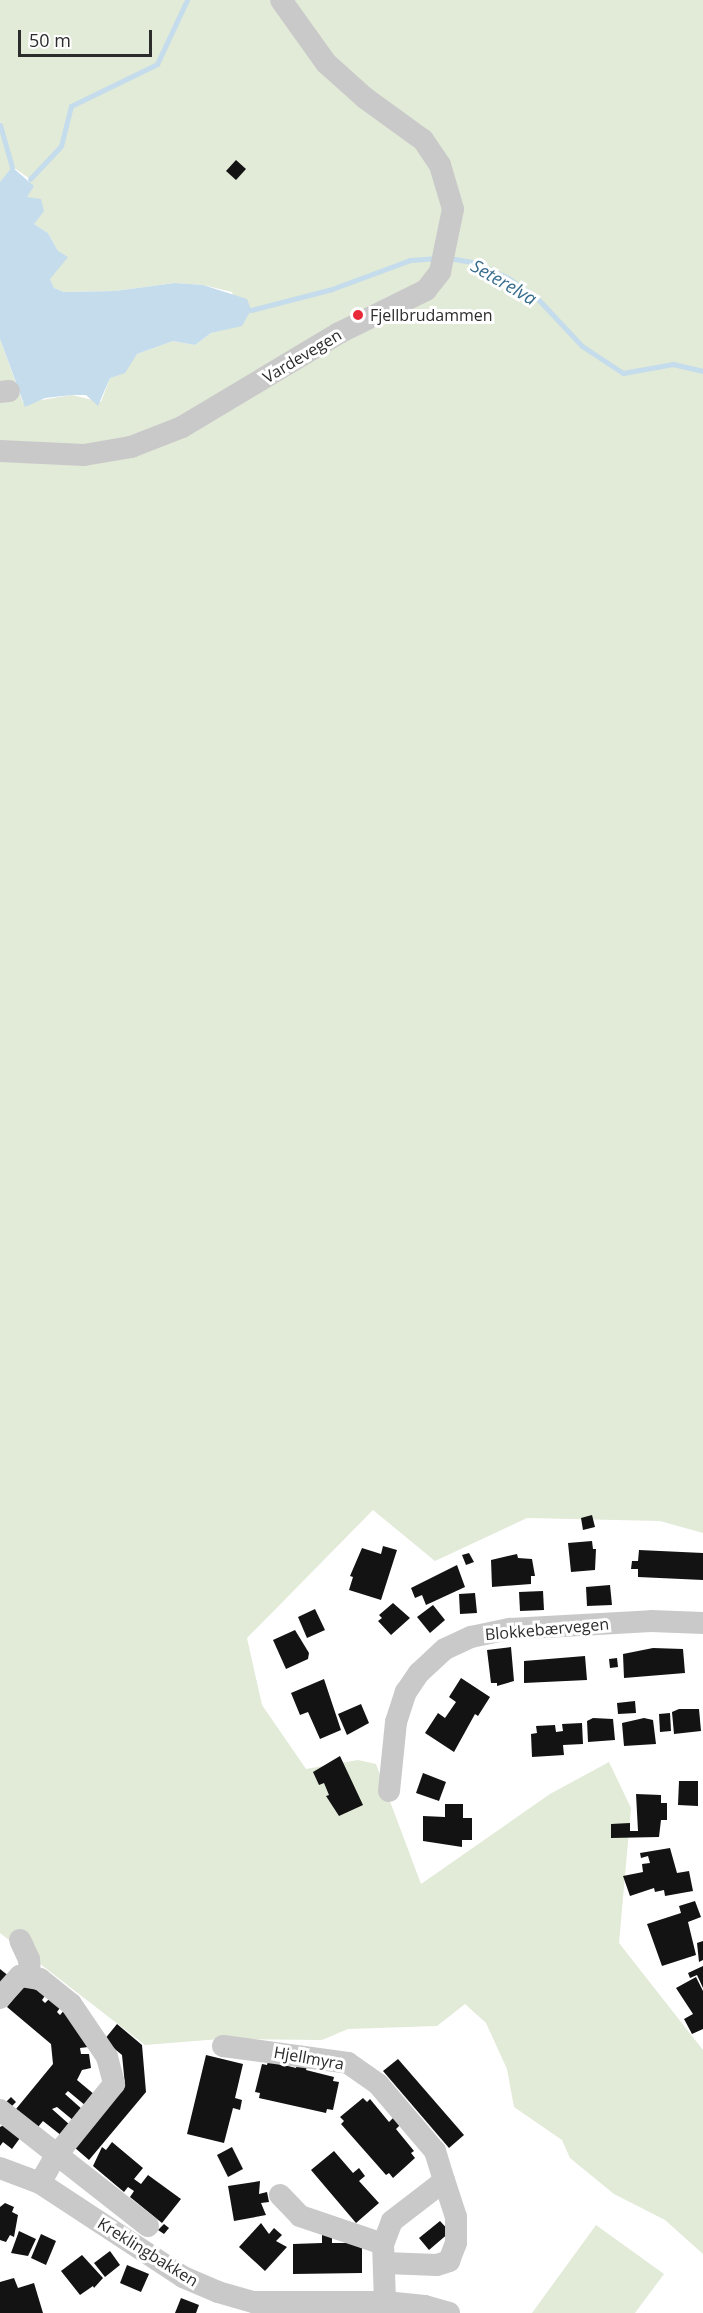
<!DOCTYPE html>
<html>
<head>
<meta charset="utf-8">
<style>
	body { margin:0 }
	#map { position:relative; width:703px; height:2313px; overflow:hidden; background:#fff; font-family:"Open Sans",sans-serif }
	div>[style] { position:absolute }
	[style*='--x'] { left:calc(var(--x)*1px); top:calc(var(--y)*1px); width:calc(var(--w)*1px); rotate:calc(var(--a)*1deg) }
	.green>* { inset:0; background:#e2ead8 }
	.water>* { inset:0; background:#c4dceb }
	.stream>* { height:5px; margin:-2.5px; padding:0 2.5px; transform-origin:2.5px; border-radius:2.5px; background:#c4dceb }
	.building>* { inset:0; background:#131313 }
	.minor>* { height:22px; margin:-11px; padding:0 11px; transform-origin:11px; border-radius:11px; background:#c9c9c9 }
	.dots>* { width:16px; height:16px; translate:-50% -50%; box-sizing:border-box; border:3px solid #fff; border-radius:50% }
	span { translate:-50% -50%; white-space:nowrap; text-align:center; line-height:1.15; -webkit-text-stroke:6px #fff; paint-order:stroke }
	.poi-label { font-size:16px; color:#2c2c2c }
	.left { translate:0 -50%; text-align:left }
	.street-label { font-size:16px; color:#2c2c2c }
	.water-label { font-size:18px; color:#396d8e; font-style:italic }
	.scale { position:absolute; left:18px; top:30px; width:134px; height:27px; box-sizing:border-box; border:3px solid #2c2c2c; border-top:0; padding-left:8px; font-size:18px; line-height:21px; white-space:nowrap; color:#2c2c2c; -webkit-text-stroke:4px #fff; paint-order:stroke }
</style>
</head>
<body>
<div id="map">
	<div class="green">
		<i style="clip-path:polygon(0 0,703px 0,703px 1533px,660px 1521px,527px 1518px,435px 1561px,373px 1510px,247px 1638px,262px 1705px,306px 1769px,358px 1760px,376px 1764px,421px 1884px,550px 1794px,609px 1762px,631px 1808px,619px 1943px,703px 2050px,703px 2254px,665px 2220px,614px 2194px,570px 2158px,562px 2140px,514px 2107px,507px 2069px,486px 2023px,465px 2004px,437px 2026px,348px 2029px,322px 2040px,220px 2039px,145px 2045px,0 1933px,0 339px,23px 403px,72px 395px,101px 402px,110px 378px,120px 374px,137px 354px,173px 341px,195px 345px,211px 333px,242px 325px,232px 292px,203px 285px,175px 283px,115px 291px,64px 292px,54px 288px,50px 279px,58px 251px,48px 233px,34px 224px,27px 197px,30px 179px,13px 167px,0 182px)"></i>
		<i style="clip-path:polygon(596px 2225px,664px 2274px,635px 2313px,532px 2313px)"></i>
	</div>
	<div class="water">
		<i style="clip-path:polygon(12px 167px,34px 186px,27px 197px,41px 199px,44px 211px,34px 224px,48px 233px,58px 251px,68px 257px,50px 279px,54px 288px,64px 292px,115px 291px,175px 283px,203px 285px,247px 299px,251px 310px,242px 326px,211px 333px,195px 345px,173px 341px,137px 354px,125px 373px,110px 378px,98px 406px,86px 395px,72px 395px,45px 398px,25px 407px,0 339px,0 182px)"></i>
	</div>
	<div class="stream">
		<i style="--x:0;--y:125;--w:44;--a:74.1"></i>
		<i style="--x:30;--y:179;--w:45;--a:-46.8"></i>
		<i style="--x:61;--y:146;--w:41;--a:-76"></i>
		<i style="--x:71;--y:106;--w:96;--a:-26"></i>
		<i style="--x:157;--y:64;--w:71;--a:-64.9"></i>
		<i style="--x:449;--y:258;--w:29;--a:10"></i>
		<i style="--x:478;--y:263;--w:34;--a:27"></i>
		<i style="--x:508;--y:278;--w:34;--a:34"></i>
		<i style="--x:536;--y:297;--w:67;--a:46.8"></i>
		<i style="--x:582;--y:346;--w:49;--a:33.4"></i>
		<i style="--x:623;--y:373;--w:51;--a:-10.2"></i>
		<i style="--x:673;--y:364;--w:31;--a:13"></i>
		<i style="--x:251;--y:310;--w:84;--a:-14.5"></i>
		<i style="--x:332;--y:289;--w:83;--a:-20.4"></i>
		<i style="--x:410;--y:260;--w:26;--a:-4"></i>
	</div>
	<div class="building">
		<i style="clip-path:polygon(236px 160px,246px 169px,236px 180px,226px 171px)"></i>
		<i style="clip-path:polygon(592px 1515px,595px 1527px,583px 1530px,581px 1518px)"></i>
		<i style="clip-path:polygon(592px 1541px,593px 1549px,596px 1549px,595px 1570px,571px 1572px,568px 1543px)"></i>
		<i style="clip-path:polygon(383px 1546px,397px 1550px,381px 1600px,349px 1590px,353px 1577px,350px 1576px,362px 1548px,381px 1554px)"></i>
		<i style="clip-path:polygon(639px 1550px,703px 1553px,703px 1580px,638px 1577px,638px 1569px,631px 1569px,632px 1561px,638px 1561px)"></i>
		<i style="clip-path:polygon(469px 1553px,474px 1562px,466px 1565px,462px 1555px)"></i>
		<i style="clip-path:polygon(517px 1554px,518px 1558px,532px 1559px,535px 1576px,531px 1576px,531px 1584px,492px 1587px,491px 1560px)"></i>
		<i style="clip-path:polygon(457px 1565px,465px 1587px,426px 1605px,422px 1595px,415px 1598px,411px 1588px)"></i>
		<i style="clip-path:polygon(610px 1585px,612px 1605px,587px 1606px,586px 1587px)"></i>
		<i style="clip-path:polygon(543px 1591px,544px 1610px,520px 1611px,519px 1592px)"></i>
		<i style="clip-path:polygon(475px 1593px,477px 1613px,460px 1614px,459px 1594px)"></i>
		<i style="clip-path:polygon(393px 1603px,410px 1618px,391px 1635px,378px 1621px,382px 1618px,379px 1615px)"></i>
		<i style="clip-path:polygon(433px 1605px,445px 1620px,430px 1633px,417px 1617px)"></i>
		<i style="clip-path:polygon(315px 1609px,325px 1630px,307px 1638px,298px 1617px)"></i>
		<i style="clip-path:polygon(295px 1630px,309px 1653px,308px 1659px,286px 1669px,273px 1640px)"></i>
		<i style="clip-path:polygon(511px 1647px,514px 1681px,497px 1686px,497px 1683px,491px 1683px,487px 1650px)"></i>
		<i style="clip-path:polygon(653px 1648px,683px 1649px,685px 1673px,624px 1678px,623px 1654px)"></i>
		<i style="clip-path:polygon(585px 1656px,587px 1680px,524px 1683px,524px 1661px)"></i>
		<i style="clip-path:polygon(617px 1658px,618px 1667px,610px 1668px,609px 1659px)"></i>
		<i style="clip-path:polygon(461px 1678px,490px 1697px,478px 1716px,475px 1714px,454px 1752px,425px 1733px,438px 1713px,445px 1718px,456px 1702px,449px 1697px)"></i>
		<i style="clip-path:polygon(324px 1679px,341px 1730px,320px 1739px,308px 1712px,300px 1715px,291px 1693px)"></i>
		<i style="clip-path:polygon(635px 1701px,636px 1713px,618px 1714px,617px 1703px)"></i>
		<i style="clip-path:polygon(361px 1704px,369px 1723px,347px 1735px,338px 1714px)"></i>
		<i style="clip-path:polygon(679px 1709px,699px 1709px,701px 1731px,674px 1734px,672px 1712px)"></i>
		<i style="clip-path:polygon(670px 1713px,671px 1731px,660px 1732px,659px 1714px)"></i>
		<i style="clip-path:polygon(593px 1718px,613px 1719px,615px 1740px,588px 1742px,587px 1721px)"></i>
		<i style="clip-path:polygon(644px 1718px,653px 1720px,656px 1744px,624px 1746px,622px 1723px)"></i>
		<i style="clip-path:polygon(582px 1723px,583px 1744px,563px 1745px,564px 1755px,532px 1757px,531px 1734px,537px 1733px,536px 1726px,555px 1725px,556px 1732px,563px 1731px,562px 1724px)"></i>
		<i style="clip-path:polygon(340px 1756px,363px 1805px,339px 1816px,326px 1796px,329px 1795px,324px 1783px,319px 1785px,313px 1772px)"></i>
		<i style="clip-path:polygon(423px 1773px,446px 1782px,439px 1801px,416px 1793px)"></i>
		<i style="clip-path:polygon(679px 1781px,698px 1781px,698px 1806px,678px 1805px)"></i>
		<i style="clip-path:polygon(636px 1794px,661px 1795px,661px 1803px,667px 1803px,667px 1820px,661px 1820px,659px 1837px,611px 1838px,611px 1824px,630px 1823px,630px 1831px,638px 1831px)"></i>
		<i style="clip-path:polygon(445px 1804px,463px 1804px,463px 1818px,472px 1818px,472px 1840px,462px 1840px,462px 1847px,423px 1841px,423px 1816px,445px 1817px)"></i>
		<i style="clip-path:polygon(670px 1848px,677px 1873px,689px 1871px,693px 1891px,665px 1896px,664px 1890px,655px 1892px,654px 1888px,630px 1896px,623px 1876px,643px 1872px,642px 1864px,650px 1863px,648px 1856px,641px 1858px,640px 1853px)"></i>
		<i style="clip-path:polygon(695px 1901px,701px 1917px,688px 1922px,696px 1955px,662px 1966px,647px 1924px,681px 1913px,679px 1906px)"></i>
		<i style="clip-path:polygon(703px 1941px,703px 1960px,699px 1962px,697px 1943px)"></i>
		<i style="clip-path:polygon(703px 1966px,703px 1988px,697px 1975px,690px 1978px,688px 1973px)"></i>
		<i style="clip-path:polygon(0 1969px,10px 1977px,0 1989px)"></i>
		<i style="clip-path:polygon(696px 1977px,703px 1991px,703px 2029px,692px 2034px,684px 2019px,693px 2014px,676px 1988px)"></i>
		<i style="clip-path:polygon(24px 1986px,47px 1993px,42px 2000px,45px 2003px,51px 1997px,62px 2005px,57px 2012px,60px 2015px,66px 2008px,88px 2047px,80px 2048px,81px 2054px,89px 2054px,91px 2068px,82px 2070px,77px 2080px,95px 2095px,86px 2106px,68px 2091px,65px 2094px,83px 2110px,74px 2121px,57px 2107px,52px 2109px,70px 2125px,62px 2136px,43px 2121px,38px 2127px,16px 2109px,53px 2064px,51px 2044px,7px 2007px)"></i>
		<i style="clip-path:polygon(117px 2024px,142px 2045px,146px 2092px,89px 2160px,74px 2147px,125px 2085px,122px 2055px,104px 2040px)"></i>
		<i style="clip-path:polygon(206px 2055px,243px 2064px,235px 2098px,242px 2100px,240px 2110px,233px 2108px,224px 2143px,187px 2134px)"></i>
		<i style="clip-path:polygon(398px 2059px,464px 2135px,449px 2148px,383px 2071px)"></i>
		<i style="clip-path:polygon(298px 2060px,308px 2063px,306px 2070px,334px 2077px,333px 2081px,339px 2082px,333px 2110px,327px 2109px,326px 2113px,259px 2098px,260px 2093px,255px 2092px,262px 2064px,267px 2065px,268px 2061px,296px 2068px)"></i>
		<i style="clip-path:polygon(11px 2097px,16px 2102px,10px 2108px,5px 2103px)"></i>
		<i style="clip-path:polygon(363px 2098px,367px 2102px,370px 2099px,389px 2122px,395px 2116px,401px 2124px,396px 2129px,414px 2151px,411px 2153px,415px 2158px,393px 2178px,389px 2173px,386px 2175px,341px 2124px,344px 2121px,340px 2117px)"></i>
		<i style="clip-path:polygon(4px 2125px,20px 2138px,12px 2149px,3px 2142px,0 2146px,0 2127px)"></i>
		<i style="clip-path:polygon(112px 2142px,143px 2168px,134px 2179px,141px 2184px,148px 2175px,181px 2199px,162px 2223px,130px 2197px,134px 2191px,128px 2187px,124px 2192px,93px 2166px,102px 2147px,106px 2150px)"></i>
		<i style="clip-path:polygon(232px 2147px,243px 2169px,228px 2177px,217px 2155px)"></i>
		<i style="clip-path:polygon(334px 2151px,353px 2173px,359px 2168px,365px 2176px,359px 2181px,379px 2203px,356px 2223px,311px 2170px)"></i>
		<i style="clip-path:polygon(260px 2181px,259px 2194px,267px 2192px,269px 2202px,261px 2203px,266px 2215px,234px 2221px,228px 2186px)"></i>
		<i style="clip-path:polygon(5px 2203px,14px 2207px,12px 2212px,18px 2215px,14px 2237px,10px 2235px,6px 2242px,0 2240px,0 2207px)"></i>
		<i style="clip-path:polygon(440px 2221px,450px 2232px,429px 2250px,419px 2238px)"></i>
		<i style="clip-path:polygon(261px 2223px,269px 2234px,274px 2228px,282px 2235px,276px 2241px,287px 2247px,265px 2271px,239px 2247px)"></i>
		<i style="clip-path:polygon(164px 2224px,169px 2228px,164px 2234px,158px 2230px)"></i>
		<i style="clip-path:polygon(19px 2231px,36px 2239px,28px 2256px,11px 2253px)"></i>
		<i style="clip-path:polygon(41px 2234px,56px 2241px,46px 2265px,31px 2258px)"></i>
		<i style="clip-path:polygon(322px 2235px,332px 2235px,332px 2243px,362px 2243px,362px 2273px,293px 2274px,293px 2244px,322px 2243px)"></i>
		<i style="clip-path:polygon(110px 2251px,120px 2265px,105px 2277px,94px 2263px)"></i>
		<i style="clip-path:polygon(82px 2255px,103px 2278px,94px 2288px,93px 2286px,80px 2295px,61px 2271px)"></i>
		<i style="clip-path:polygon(127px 2265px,149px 2274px,141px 2292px,120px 2283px)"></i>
		<i style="clip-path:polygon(14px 2278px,18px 2288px,34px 2283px,43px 2313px,0 2313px,0 2282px)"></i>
		<i style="clip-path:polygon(181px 2298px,199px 2305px,196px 2313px,175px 2313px)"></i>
	</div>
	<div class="minor">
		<i style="--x:0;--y:392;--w:9;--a:-6"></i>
		<i style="--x:0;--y:451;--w:84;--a:2.7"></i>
		<i style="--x:84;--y:455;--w:48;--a:-9.7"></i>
		<i style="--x:131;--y:447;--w:55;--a:-21.4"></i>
		<i style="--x:182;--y:427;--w:183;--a:-30.9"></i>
		<i style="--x:339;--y:333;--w:97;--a:-26.3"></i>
		<i style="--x:426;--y:290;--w:23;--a:-52"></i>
		<i style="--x:440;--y:272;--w:64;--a:-78.3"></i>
		<i style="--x:453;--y:209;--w:46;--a:-106.5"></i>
		<i style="--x:440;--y:165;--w:30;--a:-124"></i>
		<i style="--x:423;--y:140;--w:72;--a:-144.1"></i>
		<i style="--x:365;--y:98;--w:52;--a:-138.1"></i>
		<i style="--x:326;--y:63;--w:77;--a:-125.5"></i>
		<i style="--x:389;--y:1791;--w:69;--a:-84.2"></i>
		<i style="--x:396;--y:1722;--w:32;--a:-72"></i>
		<i style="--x:406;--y:1692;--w:23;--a:-56"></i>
		<i style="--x:419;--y:1673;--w:35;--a:-43"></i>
		<i style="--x:445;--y:1649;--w:29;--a:-25"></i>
		<i style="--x:471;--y:1637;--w:40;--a:-12"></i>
		<i style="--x:510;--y:1629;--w:141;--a:-3.2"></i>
		<i style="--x:651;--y:1621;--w:52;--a:2.2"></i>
		<i style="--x:20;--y:1940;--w:21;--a:65"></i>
		<i style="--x:29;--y:1959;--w:16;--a:86"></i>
		<i style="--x:0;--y:1998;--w:30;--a:-48"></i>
		<i style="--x:20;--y:1976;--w:20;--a:9"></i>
		<i style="--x:40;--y:1979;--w:40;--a:39"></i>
		<i style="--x:71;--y:2004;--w:64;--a:55.8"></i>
		<i style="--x:107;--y:2057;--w:28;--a:75"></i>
		<i style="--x:114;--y:2084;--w:94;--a:128.9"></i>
		<i style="--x:55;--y:2157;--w:30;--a:120"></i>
		<i style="--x:223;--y:2046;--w:126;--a:7.7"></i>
		<i style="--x:348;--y:2063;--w:37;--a:35"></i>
		<i style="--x:378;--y:2084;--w:88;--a:49.6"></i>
		<i style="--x:435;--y:2151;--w:31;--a:73"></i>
		<i style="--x:444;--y:2181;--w:66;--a:142.4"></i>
		<i style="--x:392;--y:2221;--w:25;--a:111"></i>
		<i style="--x:383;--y:2244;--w:58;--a:88"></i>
		<i style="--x:0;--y:2110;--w:188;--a:38.1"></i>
		<i style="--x:0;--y:2168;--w:43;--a:20.6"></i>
		<i style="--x:40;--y:2183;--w:171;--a:33.3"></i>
		<i style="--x:183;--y:2277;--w:38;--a:23"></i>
		<i style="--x:218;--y:2292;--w:37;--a:16"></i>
		<i style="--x:254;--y:2302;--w:131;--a:0"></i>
		<i style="--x:385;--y:2302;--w:40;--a:5.7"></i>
		<i style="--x:425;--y:2306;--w:25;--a:16"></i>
		<i style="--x:280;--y:2195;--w:29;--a:46"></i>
		<i style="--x:300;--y:2216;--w:88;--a:18.6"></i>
		<i style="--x:385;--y:2263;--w:52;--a:2.2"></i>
		<i style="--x:437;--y:2265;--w:13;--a:-18"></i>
		<i style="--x:449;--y:2261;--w:19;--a:-69"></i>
		<i style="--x:456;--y:2243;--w:26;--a:-90"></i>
		<i style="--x:456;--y:2217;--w:38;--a:-108"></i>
	</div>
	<div class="dots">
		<i style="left:358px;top:315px;background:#e82937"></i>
	</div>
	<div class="poi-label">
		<span class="left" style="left:370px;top:315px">Fjellbrudammen</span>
	</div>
	<div class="street-label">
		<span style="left:302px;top:356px;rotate:-31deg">Vardevegen</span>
		<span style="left:547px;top:1629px;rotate:-5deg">Blokkebærvegen</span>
		<span style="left:309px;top:2058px;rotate:10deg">Hjellmyra</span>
		<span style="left:148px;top:2252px;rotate:32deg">Kreklingbakken</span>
	</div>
	<div class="water-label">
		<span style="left:504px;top:282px;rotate:30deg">Seterelva</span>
	</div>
	<div class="scale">50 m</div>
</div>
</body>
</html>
